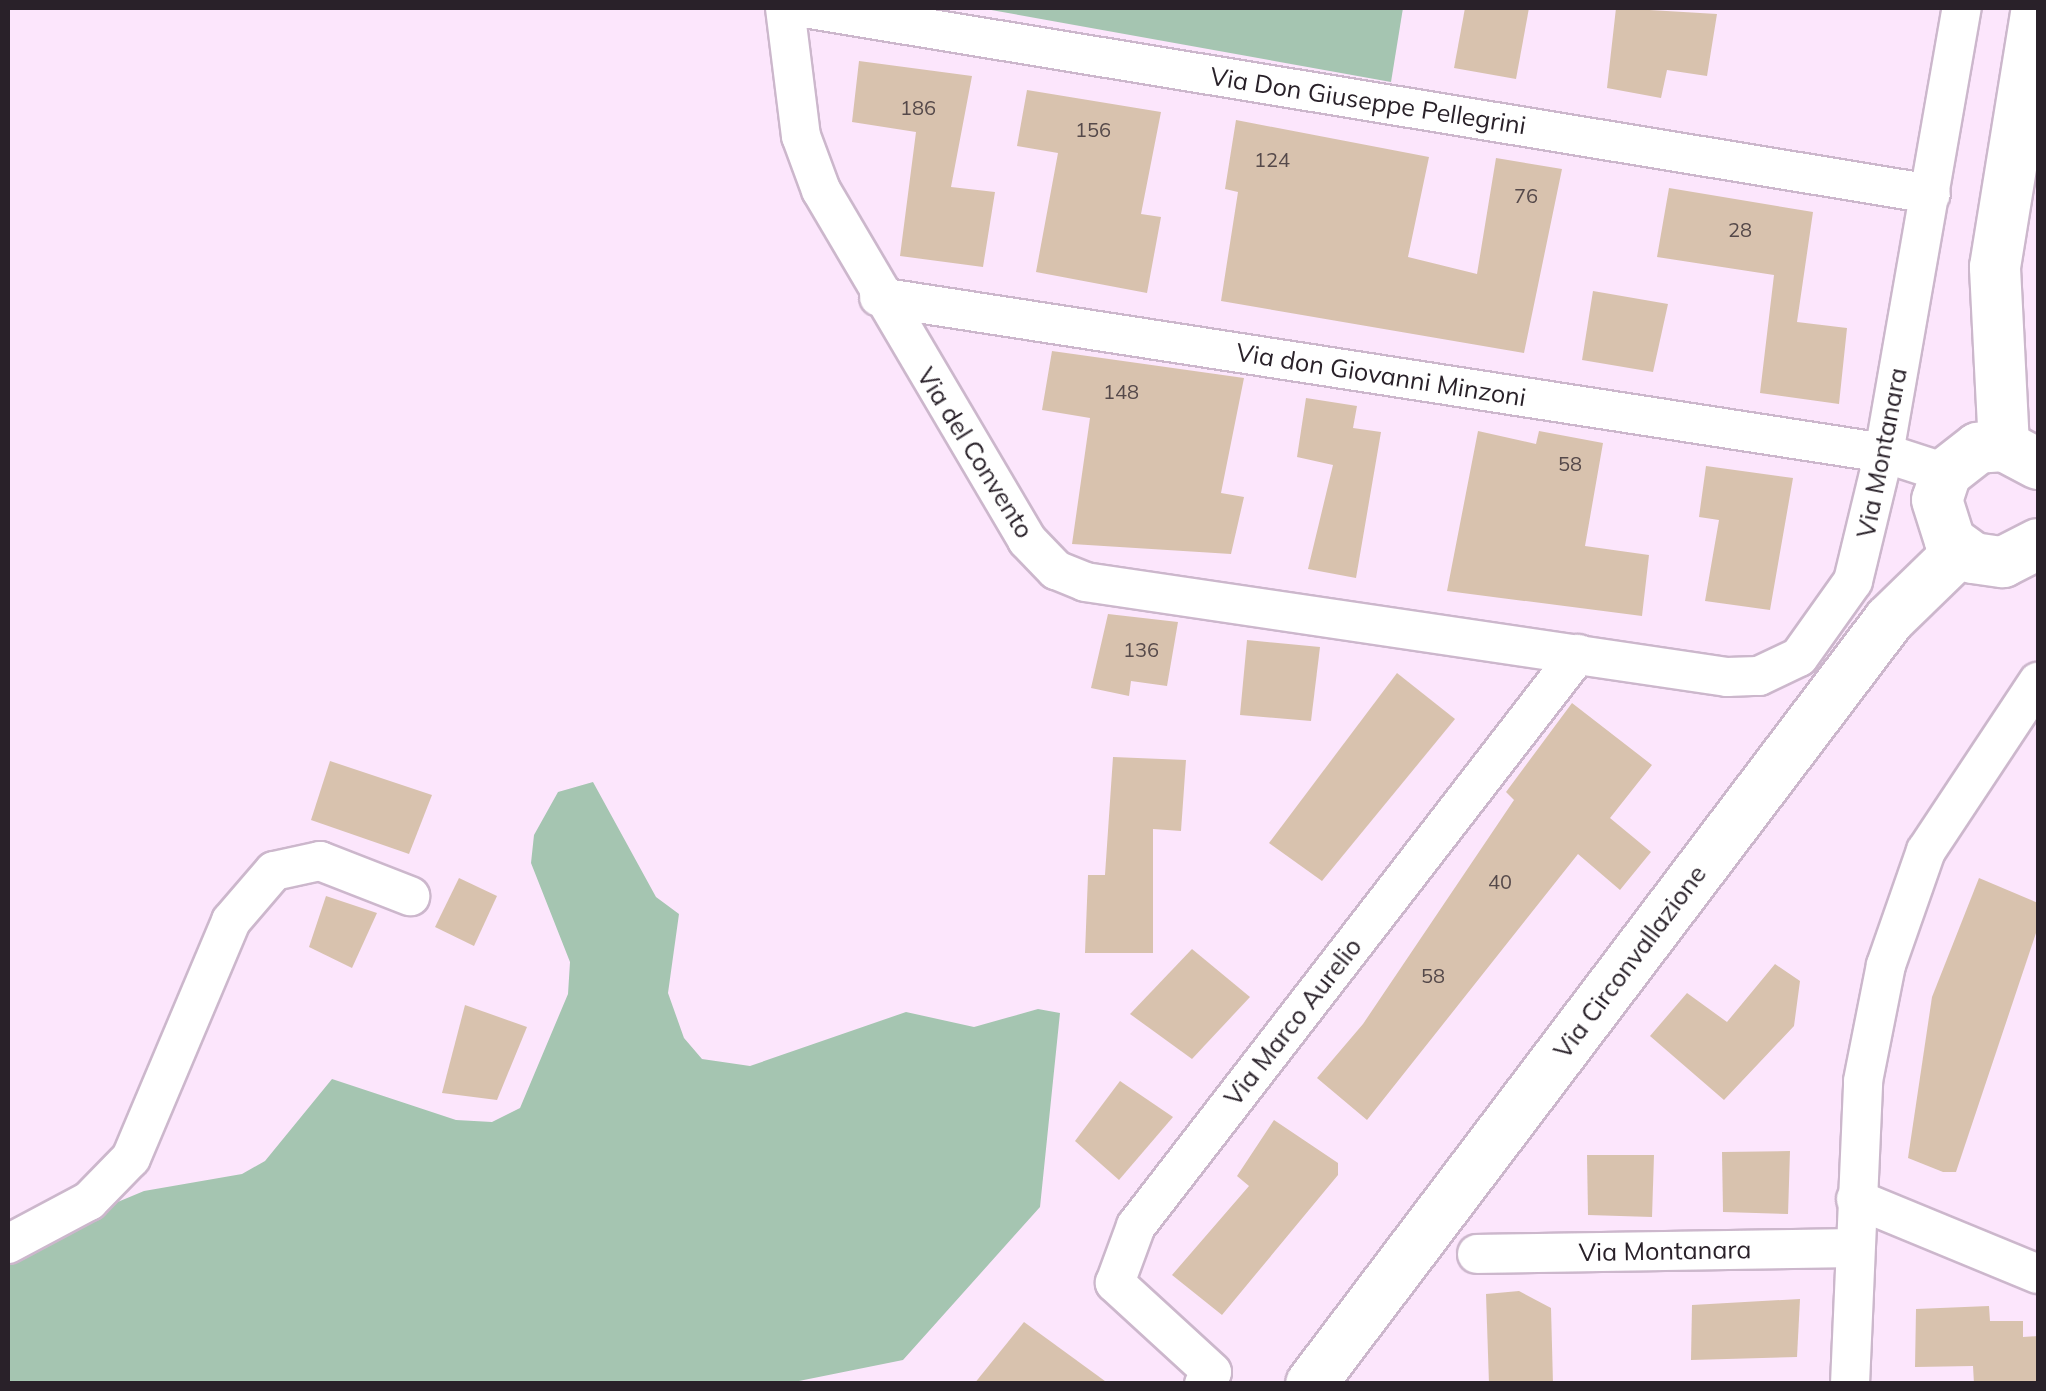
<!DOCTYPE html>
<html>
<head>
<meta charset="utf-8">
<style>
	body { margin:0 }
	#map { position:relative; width:2046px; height:1391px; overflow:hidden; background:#fce6fc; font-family:Mulish,sans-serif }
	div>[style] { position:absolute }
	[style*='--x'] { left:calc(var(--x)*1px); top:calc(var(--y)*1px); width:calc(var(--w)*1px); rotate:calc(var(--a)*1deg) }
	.green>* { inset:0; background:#a5c5b1 }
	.building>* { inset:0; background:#d8c2ae }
	.roads { filter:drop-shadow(2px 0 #ccb7cc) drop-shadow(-2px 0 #ccb7cc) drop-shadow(0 2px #ccb7cc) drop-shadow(0 -2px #ccb7cc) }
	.minor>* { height:38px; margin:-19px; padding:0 19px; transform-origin:19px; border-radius:19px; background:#fff }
	.major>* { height:50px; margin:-25px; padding:0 25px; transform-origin:25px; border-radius:25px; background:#fff }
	span { translate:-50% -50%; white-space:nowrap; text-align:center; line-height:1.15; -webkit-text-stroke:8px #fff; paint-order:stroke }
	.number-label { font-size:20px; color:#55494a }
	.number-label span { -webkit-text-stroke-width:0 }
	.street-label { font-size:25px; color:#292129 }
	.frame { position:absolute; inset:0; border:10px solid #292129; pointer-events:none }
</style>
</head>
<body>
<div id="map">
	<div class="green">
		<i style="clip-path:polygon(980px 8px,1403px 8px,1391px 82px)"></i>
		<i style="clip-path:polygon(593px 782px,656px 897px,679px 914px,668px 993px,684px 1038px,702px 1059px,750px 1066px,906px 1012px,974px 1027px,1038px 1009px,1060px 1013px,1040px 1207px,903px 1360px,784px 1384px,8px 1384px,8px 1228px,53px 1229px,144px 1191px,242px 1174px,265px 1161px,332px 1079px,456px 1120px,492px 1122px,520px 1108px,568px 994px,570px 962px,531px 863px,534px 835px,558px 792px)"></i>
	</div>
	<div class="building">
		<i style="clip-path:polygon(1465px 8px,1529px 8px,1516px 79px,1454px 68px)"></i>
		<i style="clip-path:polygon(1616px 8px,1717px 14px,1707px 76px,1667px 70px,1661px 98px,1607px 88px)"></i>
		<i style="clip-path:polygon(859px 61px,972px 76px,951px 187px,995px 192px,983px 267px,900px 256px,916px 132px,852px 122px)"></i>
		<i style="clip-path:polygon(1027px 90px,1161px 112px,1141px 214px,1161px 217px,1147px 293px,1036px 272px,1058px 153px,1017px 146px)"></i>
		<i style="clip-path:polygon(1236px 120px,1429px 157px,1408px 257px,1477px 274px,1496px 158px,1562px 169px,1524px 353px,1221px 301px,1238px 192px,1225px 189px)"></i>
		<i style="clip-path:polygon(1669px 188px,1813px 212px,1797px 322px,1847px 328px,1839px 404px,1760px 393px,1774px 275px,1657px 257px)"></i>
		<i style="clip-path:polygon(1593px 291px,1668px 304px,1653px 372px,1582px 360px)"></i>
		<i style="clip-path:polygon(1052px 351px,1244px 378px,1221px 493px,1244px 497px,1231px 554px,1072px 544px,1090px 418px,1042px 410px)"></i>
		<i style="clip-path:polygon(1306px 398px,1357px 406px,1353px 428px,1381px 432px,1356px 578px,1308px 569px,1333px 465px,1297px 457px)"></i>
		<i style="clip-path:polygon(1478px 431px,1536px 444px,1539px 431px,1603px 443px,1585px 546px,1649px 555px,1642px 616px,1447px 591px)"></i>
		<i style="clip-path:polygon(1706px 466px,1793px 478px,1770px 610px,1705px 601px,1719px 520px,1699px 517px)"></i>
		<i style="clip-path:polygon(1108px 614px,1178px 622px,1167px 686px,1131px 681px,1129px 696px,1091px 688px)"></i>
		<i style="clip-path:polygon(1247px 640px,1320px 647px,1311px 721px,1240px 715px)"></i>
		<i style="clip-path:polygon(1397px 673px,1455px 719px,1322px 881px,1269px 843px)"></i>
		<i style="clip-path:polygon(1572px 703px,1652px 765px,1610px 818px,1651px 852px,1620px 890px,1578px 854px,1367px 1120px,1317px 1078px,1363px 1024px,1514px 800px,1506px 792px)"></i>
		<i style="clip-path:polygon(1113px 757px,1186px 760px,1181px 831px,1153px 829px,1153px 953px,1085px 953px,1088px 875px,1105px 875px)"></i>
		<i style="clip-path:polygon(330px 761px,432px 795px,409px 854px,311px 820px)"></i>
		<i style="clip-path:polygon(459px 878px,497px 896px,474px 946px,435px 927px)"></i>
		<i style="clip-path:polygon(1979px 878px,2038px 903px,2038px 927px,1956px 1172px,1943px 1172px,1908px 1158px,1932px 997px)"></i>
		<i style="clip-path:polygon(326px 896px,377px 913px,352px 968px,309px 947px)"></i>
		<i style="clip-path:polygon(1192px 949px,1250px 997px,1192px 1059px,1130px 1014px)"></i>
		<i style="clip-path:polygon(1775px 964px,1800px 981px,1794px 1026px,1724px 1100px,1650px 1036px,1687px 993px,1727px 1022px)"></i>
		<i style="clip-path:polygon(465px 1005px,527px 1027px,497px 1100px,442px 1093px)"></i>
		<i style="clip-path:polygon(1120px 1081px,1173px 1117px,1119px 1180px,1075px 1141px)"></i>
		<i style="clip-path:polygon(1274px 1120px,1338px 1163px,1338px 1175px,1222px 1315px,1172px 1275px,1249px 1186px,1237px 1176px)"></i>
		<i style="clip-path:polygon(1790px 1151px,1788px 1214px,1723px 1212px,1722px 1152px)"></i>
		<i style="clip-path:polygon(1587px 1155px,1654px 1155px,1652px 1217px,1588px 1215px)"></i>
		<i style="clip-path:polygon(1519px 1291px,1551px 1308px,1553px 1384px,1489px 1384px,1486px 1294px)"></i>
		<i style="clip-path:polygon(1800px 1299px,1797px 1357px,1691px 1360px,1692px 1305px)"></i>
		<i style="clip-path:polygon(1989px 1306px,1990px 1321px,2023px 1321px,2023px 1337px,2038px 1336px,2038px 1384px,1974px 1384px,1973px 1366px,1915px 1367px,1916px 1309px)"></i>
		<i style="clip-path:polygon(1024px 1322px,1109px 1384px,974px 1384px)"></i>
	</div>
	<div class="roads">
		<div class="minor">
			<i style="--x:785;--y:8;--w:129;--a:82.9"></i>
			<i style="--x:801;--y:136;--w:58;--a:69.7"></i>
			<i style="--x:821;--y:190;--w:406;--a:59.5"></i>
			<i style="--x:1027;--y:540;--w:42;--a:46"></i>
			<i style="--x:1056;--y:570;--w:31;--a:22"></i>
			<i style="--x:1085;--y:582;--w:649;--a:8.42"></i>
			<i style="--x:1727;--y:677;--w:32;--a:-2"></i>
			<i style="--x:1759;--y:676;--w:44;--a:-25.4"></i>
			<i style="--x:1799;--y:657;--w:93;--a:-54.6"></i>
			<i style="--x:1853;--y:581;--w:132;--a:-76.4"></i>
			<i style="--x:1884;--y:453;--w:452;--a:-80.1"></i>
			<i style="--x:804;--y:8;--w:1142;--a:9.37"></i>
			<i style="--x:879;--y:297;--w:1017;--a:8.82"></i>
			<i style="--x:1884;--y:453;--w:65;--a:17.9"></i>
			<i style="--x:1856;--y:1199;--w:197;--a:22.4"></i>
			<i style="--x:8;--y:1244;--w:92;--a:-28"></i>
			<i style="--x:89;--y:1201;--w:60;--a:-45.7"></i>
			<i style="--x:131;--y:1158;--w:257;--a:-67.1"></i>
			<i style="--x:231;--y:921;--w:66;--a:-49.3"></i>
			<i style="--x:274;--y:871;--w:47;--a:-12.3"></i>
			<i style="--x:320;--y:861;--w:97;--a:21.3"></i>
			<i style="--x:1477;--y:1254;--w:376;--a:-0.9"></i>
			<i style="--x:1204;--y:1384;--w:14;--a:-56"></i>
			<i style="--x:1212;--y:1372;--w:132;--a:-137.5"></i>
			<i style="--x:1115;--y:1283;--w:61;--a:-69.8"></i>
			<i style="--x:1136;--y:1226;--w:723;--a:-52.31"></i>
			<i style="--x:1850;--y:1384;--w:303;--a:-87.5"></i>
			<i style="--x:1863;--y:1081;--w:118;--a:-78.8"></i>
			<i style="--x:1886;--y:965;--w:121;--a:-70.7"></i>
			<i style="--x:1926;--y:851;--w:203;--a:-56.5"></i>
		</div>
		<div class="major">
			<i style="--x:2004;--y:446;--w:179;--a:-92.9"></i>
			<i style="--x:1995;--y:267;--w:262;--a:-80.8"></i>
			<i style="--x:2038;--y:464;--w:38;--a:-152"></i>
			<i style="--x:2004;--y:446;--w:26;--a:176"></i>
			<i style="--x:1978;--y:448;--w:41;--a:142"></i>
			<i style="--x:1946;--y:473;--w:28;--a:108"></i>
			<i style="--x:1937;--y:500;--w:43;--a:72.4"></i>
			<i style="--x:1950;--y:541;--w:29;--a:36"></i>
			<i style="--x:1973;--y:558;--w:30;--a:8"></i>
			<i style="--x:2003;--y:562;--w:39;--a:-27"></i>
			<i style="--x:1311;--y:1384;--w:958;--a:-52.89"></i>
			<i style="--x:1889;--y:620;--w:99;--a:-44.2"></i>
		</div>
	</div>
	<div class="number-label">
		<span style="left:918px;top:107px">186</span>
		<span style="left:1093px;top:129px">156</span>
		<span style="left:1272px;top:159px">124</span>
		<span style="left:1526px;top:195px">76</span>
		<span style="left:1740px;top:229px">28</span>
		<span style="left:1121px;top:391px">148</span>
		<span style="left:1570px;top:463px">58</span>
		<span style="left:1141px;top:649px">136</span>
		<span style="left:1500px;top:881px">40</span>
		<span style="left:1433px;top:975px">58</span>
	</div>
	<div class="street-label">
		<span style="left:1368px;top:101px;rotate:9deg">Via Don Giuseppe Pellegrini</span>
		<span style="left:1381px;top:375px;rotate:9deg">Via don Giovanni Minzoni</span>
		<span style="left:975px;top:453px;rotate:58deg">Via del Convento</span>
		<span style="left:1882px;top:453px;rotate:-79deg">Via Montanara</span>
		<span style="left:1630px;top:962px;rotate:-53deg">Via Circonvallazione</span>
		<span style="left:1293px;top:1022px;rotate:-52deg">Via Marco Aurelio</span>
		<span style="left:1665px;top:1251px;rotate:-1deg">Via Montanara</span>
	</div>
	<div class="frame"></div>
</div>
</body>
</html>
